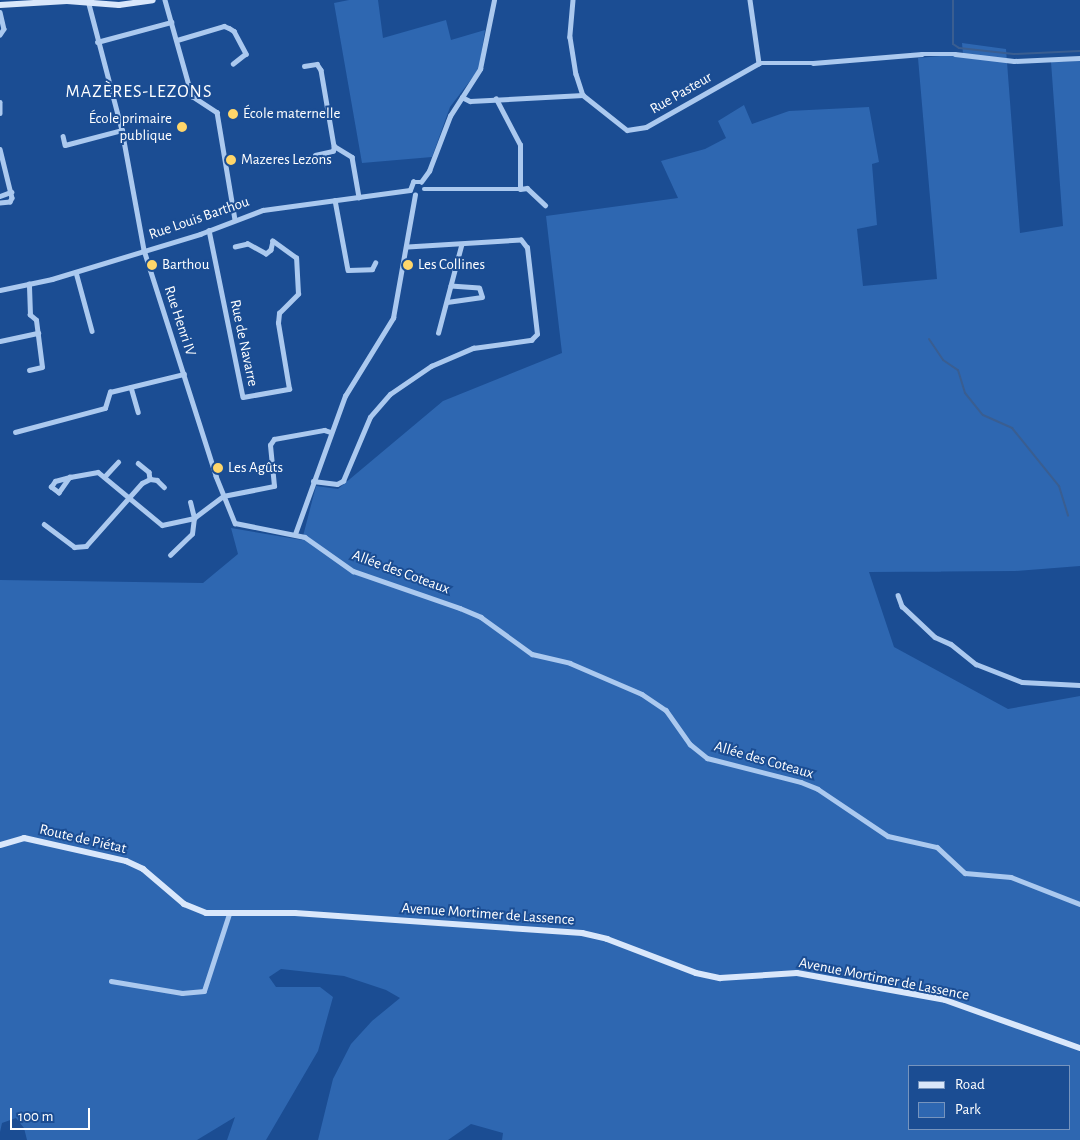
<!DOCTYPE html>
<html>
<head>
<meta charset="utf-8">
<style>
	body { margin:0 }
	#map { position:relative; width:1080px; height:1140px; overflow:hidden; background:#1b4d93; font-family:"Alegreya Sans",sans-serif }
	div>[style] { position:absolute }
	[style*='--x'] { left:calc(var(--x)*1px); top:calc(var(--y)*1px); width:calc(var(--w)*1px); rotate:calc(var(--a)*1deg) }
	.green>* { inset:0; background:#2e67b1 }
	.stream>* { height:2px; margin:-1px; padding:0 1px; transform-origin:1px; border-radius:1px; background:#3a5e91 }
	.street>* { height:4.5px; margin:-2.25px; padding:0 2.25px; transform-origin:2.25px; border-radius:2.25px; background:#abc9ef }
	.secondary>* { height:6px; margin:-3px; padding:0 3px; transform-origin:3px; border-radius:3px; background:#d9e7fb }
	.dots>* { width:14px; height:14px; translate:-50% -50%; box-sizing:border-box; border:2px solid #1b4d93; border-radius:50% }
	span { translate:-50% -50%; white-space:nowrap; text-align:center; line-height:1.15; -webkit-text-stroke:4px #1b4d93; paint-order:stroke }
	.street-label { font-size:15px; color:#fff }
	.poi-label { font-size:15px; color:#fff }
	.left { translate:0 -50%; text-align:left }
	.right { translate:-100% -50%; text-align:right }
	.quarter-label { font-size:18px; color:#fff; letter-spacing:1px }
	.legend { position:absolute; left:908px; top:1065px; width:162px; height:65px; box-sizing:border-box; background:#1b4d93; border:1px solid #7694be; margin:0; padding:6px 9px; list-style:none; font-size:15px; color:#fff }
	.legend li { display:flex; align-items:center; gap:10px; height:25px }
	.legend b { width:25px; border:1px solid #7694be }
	.scale { position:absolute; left:10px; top:1108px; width:80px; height:22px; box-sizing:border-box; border:2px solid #fff; border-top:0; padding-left:6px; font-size:15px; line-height:18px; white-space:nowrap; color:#fff; -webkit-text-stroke:4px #1b4d93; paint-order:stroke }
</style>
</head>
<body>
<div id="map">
	<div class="green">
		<i style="clip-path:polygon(349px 0,378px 0,383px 38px,446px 20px,451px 40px,485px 30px,479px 69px,450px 107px,432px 157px,362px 163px,334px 3px)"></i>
		<i style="clip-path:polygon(evenodd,962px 43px,1006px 49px,1020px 233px,1063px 226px,1051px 62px,1080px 61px,1080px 566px,1015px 571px,869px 572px,894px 647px,1008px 709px,1080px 696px,1080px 1140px,502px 1140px,503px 1133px,471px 1124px,448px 1140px,318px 1140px,333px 1079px,351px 1044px,372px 1021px,400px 998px,386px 990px,344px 976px,281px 969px,269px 977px,276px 987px,320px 987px,333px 997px,318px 1051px,266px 1140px,227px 1140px,235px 1117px,197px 1140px,27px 1140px,24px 1128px,16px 1118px,2px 1123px,0 1132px,0 580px,203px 583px,238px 554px,231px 528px,302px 540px,316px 486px,338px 489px,443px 401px,562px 353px,546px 216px,678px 198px,661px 161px,705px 149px,726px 138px,718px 121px,744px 105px,752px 124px,789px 111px,869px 107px,879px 162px,872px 164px,877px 225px,857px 229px,863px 286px,937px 279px,918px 58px,963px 54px,962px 43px,909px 1066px,1069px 1066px,1069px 1129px,909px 1129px,909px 1066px)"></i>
	</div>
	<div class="stream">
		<i style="--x:953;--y:0;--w:44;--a:90"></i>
		<i style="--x:953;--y:44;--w:7;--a:34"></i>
		<i style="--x:959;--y:48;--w:55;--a:6.2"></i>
		<i style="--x:1014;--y:54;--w:66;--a:-2.6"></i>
		<i style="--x:929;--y:339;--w:25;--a:56"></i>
		<i style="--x:943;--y:360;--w:18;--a:34"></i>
		<i style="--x:958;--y:370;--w:24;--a:73"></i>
		<i style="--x:965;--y:393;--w:28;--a:51"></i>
		<i style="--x:983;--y:415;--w:32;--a:24"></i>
		<i style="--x:1012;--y:428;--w:75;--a:51"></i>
		<i style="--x:1059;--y:486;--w:31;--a:73"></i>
	</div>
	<div class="street">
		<i style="--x:165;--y:0;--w:100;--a:74.3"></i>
		<i style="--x:192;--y:96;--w:30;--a:33"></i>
		<i style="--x:217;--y:112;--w:109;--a:80.5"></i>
		<i style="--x:573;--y:0;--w:37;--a:95"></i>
		<i style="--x:570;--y:37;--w:37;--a:81"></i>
		<i style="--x:576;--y:74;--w:22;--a:72"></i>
		<i style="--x:750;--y:0;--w:64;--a:81.9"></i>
		<i style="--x:89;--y:4;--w:130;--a:75.3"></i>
		<i style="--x:122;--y:130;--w:122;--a:79.6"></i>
		<i style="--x:144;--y:250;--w:237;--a:72.3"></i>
		<i style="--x:216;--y:476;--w:51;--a:68"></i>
		<i style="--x:235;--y:523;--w:71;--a:11.3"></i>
		<i style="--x:305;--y:537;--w:59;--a:35.3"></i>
		<i style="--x:353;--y:571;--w:113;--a:19.1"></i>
		<i style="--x:460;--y:608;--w:23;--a:23"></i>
		<i style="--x:481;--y:617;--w:63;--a:36"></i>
		<i style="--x:532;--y:654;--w:39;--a:13"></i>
		<i style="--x:570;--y:663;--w:78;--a:23.3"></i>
		<i style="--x:642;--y:694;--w:29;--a:34"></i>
		<i style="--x:666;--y:710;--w:42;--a:54.8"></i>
		<i style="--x:690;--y:744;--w:22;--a:39"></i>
		<i style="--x:707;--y:758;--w:97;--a:14.3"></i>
		<i style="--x:801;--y:782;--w:18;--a:22"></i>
		<i style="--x:818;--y:789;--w:84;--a:33.9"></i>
		<i style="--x:888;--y:836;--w:50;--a:12.7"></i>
		<i style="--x:937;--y:847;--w:38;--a:43"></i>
		<i style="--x:965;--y:873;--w:46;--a:5"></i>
		<i style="--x:1011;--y:877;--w:74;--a:21.4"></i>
		<i style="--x:0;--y:12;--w:17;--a:77"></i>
		<i style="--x:4;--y:29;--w:7;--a:124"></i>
		<i style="--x:177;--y:40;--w:49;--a:-16.6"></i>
		<i style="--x:224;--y:26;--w:5;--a:22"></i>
		<i style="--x:229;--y:28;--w:6;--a:31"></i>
		<i style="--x:234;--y:31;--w:26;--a:62"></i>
		<i style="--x:246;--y:54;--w:16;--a:142"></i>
		<i style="--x:97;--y:42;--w:77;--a:-15.1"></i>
		<i style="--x:304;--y:66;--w:13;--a:-9"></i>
		<i style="--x:317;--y:64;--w:7;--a:56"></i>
		<i style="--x:321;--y:70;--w:77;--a:80.3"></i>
		<i style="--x:334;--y:146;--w:21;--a:31"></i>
		<i style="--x:352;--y:157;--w:41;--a:80.1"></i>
		<i style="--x:462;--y:97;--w:9;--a:27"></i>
		<i style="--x:470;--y:101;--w:113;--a:-3"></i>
		<i style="--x:583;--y:95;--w:56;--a:38.5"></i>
		<i style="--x:627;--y:130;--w:19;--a:-9"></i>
		<i style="--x:646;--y:127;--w:130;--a:-29.5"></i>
		<i style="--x:759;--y:63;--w:54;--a:0"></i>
		<i style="--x:813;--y:63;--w:109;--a:-4.7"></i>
		<i style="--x:922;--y:54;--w:33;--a:0"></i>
		<i style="--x:955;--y:54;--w:59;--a:6.8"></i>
		<i style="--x:1014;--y:61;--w:66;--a:-2.6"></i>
		<i style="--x:0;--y:102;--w:11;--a:90"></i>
		<i style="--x:63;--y:136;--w:9;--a:77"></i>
		<i style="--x:65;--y:145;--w:59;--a:-14.7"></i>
		<i style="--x:0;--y:149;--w:50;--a:76.2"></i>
		<i style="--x:12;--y:198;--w:4;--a:117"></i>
		<i style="--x:10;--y:202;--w:10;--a:174"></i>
		<i style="--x:315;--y:155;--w:18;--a:-13"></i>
		<i style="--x:333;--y:151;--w:5;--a:-79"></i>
		<i style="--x:421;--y:182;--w:14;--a:-54"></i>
		<i style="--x:429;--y:171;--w:59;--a:-69.1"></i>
		<i style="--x:450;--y:116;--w:56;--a:-57.4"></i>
		<i style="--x:480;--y:69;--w:70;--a:-78.5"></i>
		<i style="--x:424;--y:189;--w:96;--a:0"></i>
		<i style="--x:520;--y:189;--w:44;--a:-90"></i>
		<i style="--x:520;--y:145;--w:52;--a:-117.6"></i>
		<i style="--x:520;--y:189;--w:7;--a:-8"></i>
		<i style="--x:527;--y:188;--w:25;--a:43"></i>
		<i style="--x:410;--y:190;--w:9;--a:-69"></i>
		<i style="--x:413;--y:182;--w:8;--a:0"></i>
		<i style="--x:0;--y:196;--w:12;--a:-20"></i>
		<i style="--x:335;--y:200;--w:71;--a:79.5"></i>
		<i style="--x:348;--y:270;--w:24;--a:-2"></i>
		<i style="--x:372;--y:269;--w:7;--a:-63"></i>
		<i style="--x:209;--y:230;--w:170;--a:78.5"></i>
		<i style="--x:243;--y:397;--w:47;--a:-9.9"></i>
		<i style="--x:289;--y:389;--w:67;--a:-99.5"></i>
		<i style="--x:278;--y:323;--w:10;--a:-84"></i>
		<i style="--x:279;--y:313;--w:27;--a:-45"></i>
		<i style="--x:298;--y:294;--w:36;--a:-93"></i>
		<i style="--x:296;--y:258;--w:29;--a:-144"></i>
		<i style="--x:273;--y:241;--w:9;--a:103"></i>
		<i style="--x:271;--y:250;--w:6;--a:141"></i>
		<i style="--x:266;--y:254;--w:21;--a:-151"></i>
		<i style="--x:248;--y:244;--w:13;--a:167"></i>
		<i style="--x:76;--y:272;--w:61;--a:74.8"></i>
		<i style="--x:0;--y:290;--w:53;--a:-11.9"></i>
		<i style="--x:52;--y:279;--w:155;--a:-16.9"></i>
		<i style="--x:200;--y:234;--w:67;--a:-20.9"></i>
		<i style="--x:263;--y:210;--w:148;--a:-7.7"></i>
		<i style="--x:447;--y:302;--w:35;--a:-8"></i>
		<i style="--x:482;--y:297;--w:9;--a:-108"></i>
		<i style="--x:479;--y:288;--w:28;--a:-176"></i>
		<i style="--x:438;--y:333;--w:90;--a:-75.2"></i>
		<i style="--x:0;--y:341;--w:39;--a:-12"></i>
		<i style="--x:29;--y:370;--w:13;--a:-13"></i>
		<i style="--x:42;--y:367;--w:47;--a:-97.3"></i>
		<i style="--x:36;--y:320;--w:8;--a:-140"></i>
		<i style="--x:30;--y:315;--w:31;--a:-92"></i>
		<i style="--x:131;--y:387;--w:26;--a:74"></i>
		<i style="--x:15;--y:432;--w:93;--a:-14.9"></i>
		<i style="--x:105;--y:408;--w:17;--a:-73"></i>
		<i style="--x:110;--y:392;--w:76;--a:-13.7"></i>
		<i style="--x:138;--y:463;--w:14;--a:39"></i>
		<i style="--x:149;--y:472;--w:7;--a:82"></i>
		<i style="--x:105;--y:476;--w:19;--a:-47"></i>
		<i style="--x:70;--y:477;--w:19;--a:125"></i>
		<i style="--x:59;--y:493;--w:10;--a:-143"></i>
		<i style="--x:51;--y:487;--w:7;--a:-56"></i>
		<i style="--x:55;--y:481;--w:16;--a:-15"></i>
		<i style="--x:70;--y:477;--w:28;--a:-10"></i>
		<i style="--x:98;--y:472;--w:83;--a:39.6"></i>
		<i style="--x:162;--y:525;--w:33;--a:-12"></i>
		<i style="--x:194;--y:518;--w:36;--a:-37"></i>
		<i style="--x:223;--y:496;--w:52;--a:-11.1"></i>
		<i style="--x:274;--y:486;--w:41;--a:-95.6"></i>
		<i style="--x:270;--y:445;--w:7;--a:-56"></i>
		<i style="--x:274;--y:439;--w:51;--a:-10.2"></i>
		<i style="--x:324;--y:430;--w:6;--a:18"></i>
		<i style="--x:313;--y:481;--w:24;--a:7"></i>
		<i style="--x:337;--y:484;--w:7;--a:-27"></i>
		<i style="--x:343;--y:481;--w:69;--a:-67.1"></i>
		<i style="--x:370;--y:417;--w:30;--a:-49"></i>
		<i style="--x:390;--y:394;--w:50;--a:-34.3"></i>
		<i style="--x:431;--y:366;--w:46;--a:-23.2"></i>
		<i style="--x:473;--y:348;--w:59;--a:-7.9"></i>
		<i style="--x:531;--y:340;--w:8;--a:-45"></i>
		<i style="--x:537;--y:334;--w:87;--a:-96.6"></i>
		<i style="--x:527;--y:248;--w:10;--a:-127"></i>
		<i style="--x:521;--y:240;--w:113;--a:176.5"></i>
		<i style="--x:44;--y:524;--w:38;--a:37"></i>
		<i style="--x:74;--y:547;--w:12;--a:-5"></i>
		<i style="--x:86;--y:546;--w:84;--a:-48.4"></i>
		<i style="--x:142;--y:483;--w:9;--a:-27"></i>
		<i style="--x:150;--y:479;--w:7;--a:8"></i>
		<i style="--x:157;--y:480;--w:10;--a:45"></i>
		<i style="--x:295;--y:534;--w:147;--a:-70.1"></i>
		<i style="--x:345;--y:396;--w:92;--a:-58.4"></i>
		<i style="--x:393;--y:318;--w:125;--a:-79.9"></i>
		<i style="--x:170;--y:555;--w:30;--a:-44"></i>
		<i style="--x:192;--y:534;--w:16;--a:-83"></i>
		<i style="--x:194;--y:518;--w:16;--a:-104"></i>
		<i style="--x:898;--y:595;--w:12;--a:70"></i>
		<i style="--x:902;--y:606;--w:45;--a:43.2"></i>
		<i style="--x:935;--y:637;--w:17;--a:24"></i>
		<i style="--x:951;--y:644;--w:32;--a:39"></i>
		<i style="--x:976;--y:664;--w:49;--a:21.4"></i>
		<i style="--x:1022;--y:682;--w:58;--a:3"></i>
		<i style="--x:111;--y:981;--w:72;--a:9.6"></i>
		<i style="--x:182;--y:993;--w:22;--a:-5"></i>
		<i style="--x:204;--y:991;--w:81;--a:-72"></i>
	</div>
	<div class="secondary">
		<i style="--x:0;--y:5;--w:67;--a:-3.4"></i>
		<i style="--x:67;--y:1;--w:52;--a:4.4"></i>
		<i style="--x:119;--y:5;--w:34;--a:-8"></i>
		<i style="--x:0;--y:845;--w:25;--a:-16"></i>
		<i style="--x:24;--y:838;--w:105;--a:12.7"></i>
		<i style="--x:126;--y:861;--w:19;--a:25"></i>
		<i style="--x:143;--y:869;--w:54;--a:40.5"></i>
		<i style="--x:184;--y:904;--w:24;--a:22"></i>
		<i style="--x:206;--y:913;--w:89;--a:0"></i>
		<i style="--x:295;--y:913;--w:288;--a:4"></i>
		<i style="--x:582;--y:933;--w:26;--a:13"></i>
		<i style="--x:607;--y:939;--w:95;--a:20.9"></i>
		<i style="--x:696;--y:973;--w:25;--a:12"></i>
		<i style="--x:720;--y:978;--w:77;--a:-3.7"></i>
		<i style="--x:797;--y:973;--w:150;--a:10.3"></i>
		<i style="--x:945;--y:1000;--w:143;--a:19.6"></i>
	</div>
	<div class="dots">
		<i style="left:233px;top:114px;background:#ffd66a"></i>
		<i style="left:182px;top:127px;background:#ffd66a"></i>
		<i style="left:231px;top:160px;background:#ffd66a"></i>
		<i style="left:152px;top:265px;background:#ffd66a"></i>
		<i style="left:408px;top:265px;background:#ffd66a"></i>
		<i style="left:218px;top:468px;background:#ffd66a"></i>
	</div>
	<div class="street-label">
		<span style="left:681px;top:93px;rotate:-30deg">Rue Pasteur</span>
		<span style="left:199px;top:218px;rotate:-19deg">Rue Louis Barthou</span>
		<span style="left:180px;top:321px;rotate:72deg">Rue Henri IV</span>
		<span style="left:244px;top:343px;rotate:78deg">Rue de Navarre</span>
		<span style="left:401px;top:572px;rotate:20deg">Allée des Coteaux</span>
		<span style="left:764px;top:760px;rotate:16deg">Allée des Coteaux</span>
		<span style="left:83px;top:839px;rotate:13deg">Route de Piétat</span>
		<span style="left:488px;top:914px;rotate:4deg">Avenue Mortimer de Lassence</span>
		<span style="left:884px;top:979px;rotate:11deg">Avenue Mortimer de Lassence</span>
	</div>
	<div class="poi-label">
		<span class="left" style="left:243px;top:114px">École maternelle</span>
		<span class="right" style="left:172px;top:127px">École primaire<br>publique</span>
		<span class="left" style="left:241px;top:160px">Mazeres Lezons</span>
		<span class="left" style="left:162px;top:265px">Barthou</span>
		<span class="left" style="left:418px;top:265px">Les Collines</span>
		<span class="left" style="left:228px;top:468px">Les Agûts</span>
	</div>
	<div class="quarter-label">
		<span style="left:139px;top:92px">MAZÈRES-LEZONS</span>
	</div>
	<ul class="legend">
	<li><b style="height:6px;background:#d9e7fb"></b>Road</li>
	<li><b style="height:14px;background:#2e67b1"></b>Park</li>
	</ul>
	<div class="scale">100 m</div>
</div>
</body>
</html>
